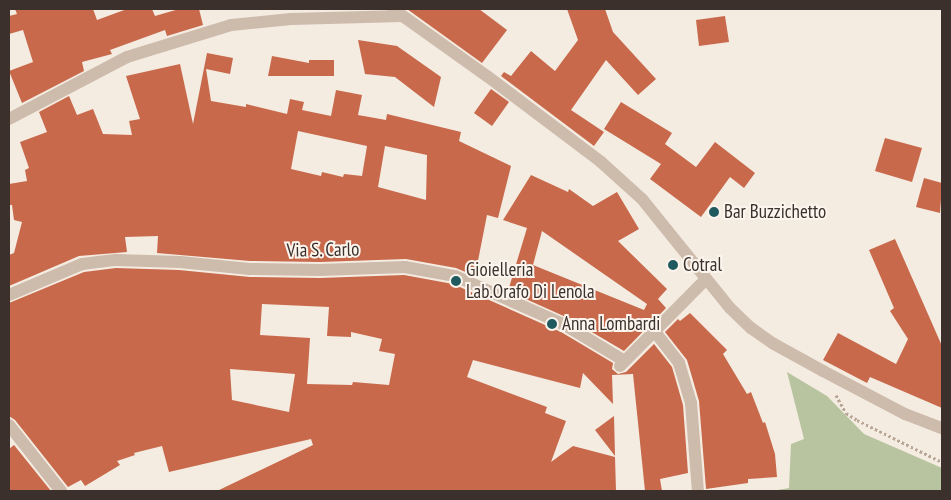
<!DOCTYPE html>
<html>
<head>
<meta charset="utf-8">
<style>
	body { margin:0 }
	#map { position:relative; width:951px; height:500px; overflow:hidden; background:#f4ebe1; font-family:"PT Sans Narrow",sans-serif }
	div>[style] { position:absolute }
	[style*='--x'] { left:calc(var(--x)*1px); top:calc(var(--y)*1px); width:calc(var(--w)*1px); rotate:calc(var(--a)*1deg) }
	.green>* { inset:0; background:#b8c4a0 }
	.building>* { inset:0; background:#c8694b }
	.path>* { height:3px; margin-top:-1.5px; transform-origin:0; background:repeating-linear-gradient(90deg,#b9a596 0 2.5px,transparent 0 5px) }
	.minor>* { height:12px; margin:-6px; padding:0 6px; transform-origin:6px; border-radius:6px; background:#cdbbac }
	.tertiary>* { height:12px; margin:-6px; padding:0 6px; transform-origin:6px; border-radius:6px; background:#cdbbac }
	.dots>* { width:14px; height:14px; translate:-50% -50%; box-sizing:border-box; border:2px solid #fbf5ee; border-radius:50% }
	span { translate:-50% -50%; white-space:nowrap; text-align:center; line-height:1.15; -webkit-text-stroke:4px #fbf5ee; paint-order:stroke }
	.poi-label { font-size:19px; color:#3b302b }
	.left { translate:0 -50%; text-align:left }
	.street-label { font-size:19px; color:#3b302b }
	.frame { position:absolute; inset:0; border:10px solid #3b302b; pointer-events:none }
</style>
</head>
<body>
<div id="map">
	<div class="green">
		<i style="clip-path:polygon(787px 372px,827px 396px,864px 434px,942px 468px,942px 491px,772px 491px,789px 488px,791px 444px,804px 439px)"></i>
	</div>
	<div class="building">
		<i style="clip-path:polygon(15px 9px,93px 9px,97px 20px,127px 9px,152px 9px,155px 16px,179px 9px,199px 9px,203px 25px,167px 36px,165px 30px,110px 50px,112px 54px,82px 62px,84px 71px,22px 103px,9px 71px,33px 62px,23px 30px,9px 34px,9px 16px,17px 14px)"></i>
		<i style="clip-path:polygon(407px 9px,479px 9px,507px 30px,482px 63px)"></i>
		<i style="clip-path:polygon(567px 9px,605px 9px,613px 32px,656px 79px,638px 95px,606px 60px,571px 110px,604px 132px,594px 146px,501px 76px,504px 72px,511px 76px,531px 51px,555px 71px,578px 40px)"></i>
		<i style="clip-path:polygon(725px 16px,729px 42px,699px 46px,696px 20px)"></i>
		<i style="clip-path:polygon(358px 40px,397px 46px,441px 77px,434px 107px,395px 77px,365px 74px)"></i>
		<i style="clip-path:polygon(evenodd,207px 53px,233px 58px,230px 74px,206px 69px,211px 101px,246px 107px,246px 104px,287px 114px,290px 99px,304px 102px,302px 110px,331px 116px,336px 90px,362px 95px,358px 115px,386px 120px,387px 114px,461px 132px,459px 141px,511px 166px,498px 218px,487px 215px,475px 276px,456px 268px,406px 259px,320px 262px,250px 261px,157px 253px,158px 236px,125px 237px,127px 252px,79px 256px,9px 286px,9px 255px,14px 253px,22px 222px,14px 220px,12px 205px,9px 205px,9px 184px,27px 181px,25px 170px,29px 168px,20px 142px,47px 132px,39px 112px,69px 96px,77px 115px,93px 109px,103px 134px,132px 135px,129px 121px,140px 119px,126px 76px,180px 64px,193px 124px,207px 53px,298px 131px,367px 146px,362px 176px,344px 174px,343px 177px,322px 172px,321px 176px,291px 169px,298px 131px,207px 53px,385px 146px,427px 155px,426px 200px,378px 187px,385px 146px)"></i>
		<i style="clip-path:polygon(272px 56px,309px 63px,309px 60px,334px 60px,334px 76px,268px 76px)"></i>
		<i style="clip-path:polygon(491px 89px,509px 102px,492px 126px,474px 113px)"></i>
		<i style="clip-path:polygon(621px 102px,672px 133px,665px 144px,696px 167px,715px 142px,755px 173px,744px 188px,730px 177px,701px 217px,650px 179px,661px 164px,604px 129px)"></i>
		<i style="clip-path:polygon(885px 138px,922px 148px,912px 182px,875px 171px)"></i>
		<i style="clip-path:polygon(evenodd,531px 175px,568px 192px,569px 189px,593px 206px,617px 192px,639px 229px,618px 241px,667px 289px,658px 299px,666px 308px,624px 351px,568px 318px,508px 291px,527px 228px,503px 220px,531px 175px,542px 231px,647px 304px,644px 310px,533px 265px,542px 231px)"></i>
		<i style="clip-path:polygon(924px 178px,942px 183px,940px 213px,916px 207px)"></i>
		<i style="clip-path:polygon(895px 239px,942px 346px,942px 408px,870px 377px,867px 383px,823px 360px,838px 333px,896px 364px,908px 339px,890px 311px,894px 308px,869px 250px)"></i>
		<i style="clip-path:polygon(evenodd,116px 268px,179px 270px,250px 277px,320px 278px,404px 275px,453px 284px,561px 332px,613px 363px,612px 369px,618px 374px,626px 372px,654px 344px,672px 367px,683px 405px,688px 473px,660px 479px,662px 491px,645px 491px,633px 374px,612px 375px,613px 404px,583px 373px,580px 388px,473px 360px,467px 377px,547px 407px,545px 413px,566px 421px,551px 462px,573px 446px,615px 457px,616px 491px,217px 491px,313px 445px,311px 439px,169px 472px,162px 446px,134px 453px,135px 455px,117px 461px,120px 465px,85px 486px,81px 480px,68px 487px,15px 420px,9px 416px,9px 303px,84px 272px,116px 268px,262px 304px,329px 307px,327px 336px,351px 337px,351px 332px,382px 339px,379px 351px,395px 354px,389px 385px,353px 382px,352px 385px,307px 384px,310px 338px,260px 335px,262px 304px,116px 268px,230px 369px,295px 374px,289px 412px,232px 400px,230px 369px)"></i>
		<i style="clip-path:polygon(690px 313px,727px 350px,723px 354px,747px 394px,751px 392px,763px 423px,765px 422px,775px 454px,777px 477px,748px 479px,748px 483px,706px 489px,699px 401px,687px 360px,665px 332px,678px 319px,680px 321px)"></i>
		<i style="clip-path:polygon(614px 416px,615px 456px,595px 430px)"></i>
		<i style="clip-path:polygon(14px 445px,51px 491px,9px 491px,9px 449px)"></i>
	</div>
	<div class="path">
		<i style="--x:836;--y:395;--w:21;--a:61"></i>
		<i style="--x:846;--y:413;--w:13;--a:32"></i>
		<i style="--x:857;--y:420;--w:95;--a:26.3"></i>
	</div>
	<div class="minor">
		<i style="--x:9;--y:119;--w:133;--a:-27.7"></i>
		<i style="--x:127;--y:57;--w:109;--a:-17.1"></i>
		<i style="--x:231;--y:25;--w:60;--a:-5.7"></i>
		<i style="--x:291;--y:19;--w:111;--a:-1.5"></i>
		<i style="--x:9;--y:295;--w:79;--a:-23"></i>
		<i style="--x:82;--y:264;--w:34;--a:-7"></i>
		<i style="--x:116;--y:260;--w:64;--a:1.8"></i>
		<i style="--x:180;--y:262;--w:70;--a:5.7"></i>
		<i style="--x:250;--y:269;--w:70;--a:0.8"></i>
		<i style="--x:320;--y:270;--w:85;--a:-2"></i>
		<i style="--x:405;--y:267;--w:51;--a:10.2"></i>
		<i style="--x:455;--y:276;--w:120;--a:24"></i>
		<i style="--x:565;--y:325;--w:68;--a:31.1"></i>
		<i style="--x:655;--y:332;--w:39;--a:52"></i>
		<i style="--x:679;--y:363;--w:42;--a:73.3"></i>
		<i style="--x:691;--y:403;--w:88;--a:85.5"></i>
		<i style="--x:620;--y:366;--w:122;--a:-45.3"></i>
		<i style="--x:9;--y:425;--w:84;--a:51.8"></i>
	</div>
	<div class="tertiary">
		<i style="--x:393;--y:9;--w:115;--a:35.5"></i>
		<i style="--x:487;--y:76;--w:143;--a:37"></i>
		<i style="--x:601;--y:162;--w:55;--a:42.1"></i>
		<i style="--x:642;--y:199;--w:140;--a:51.1"></i>
		<i style="--x:730;--y:308;--w:29;--a:44"></i>
		<i style="--x:751;--y:328;--w:28;--a:35"></i>
		<i style="--x:774;--y:344;--w:56;--a:28.9"></i>
		<i style="--x:823;--y:371;--w:93;--a:27.7"></i>
		<i style="--x:905;--y:414;--w:40;--a:21"></i>
	</div>
	<div class="dots">
		<i style="left:714px;top:212px;background:#1f5a5e"></i>
		<i style="left:673px;top:265px;background:#1f5a5e"></i>
		<i style="left:456px;top:281px;background:#1f5a5e"></i>
		<i style="left:552px;top:324px;background:#1f5a5e"></i>
	</div>
	<div class="poi-label">
		<span class="left" style="left:724px;top:212px">Bar Buzzichetto</span>
		<span class="left" style="left:683px;top:265px">Cotral</span>
		<span class="left" style="left:466px;top:281px">Gioielleria<br>Lab.Orafo Di Lenola</span>
		<span class="left" style="left:562px;top:324px">Anna Lombardi</span>
	</div>
	<div class="street-label">
		<span style="left:323px;top:250px;rotate:-1deg">Via S. Carlo</span>
	</div>
	<div class="frame"></div>
</div>
</body>
</html>
